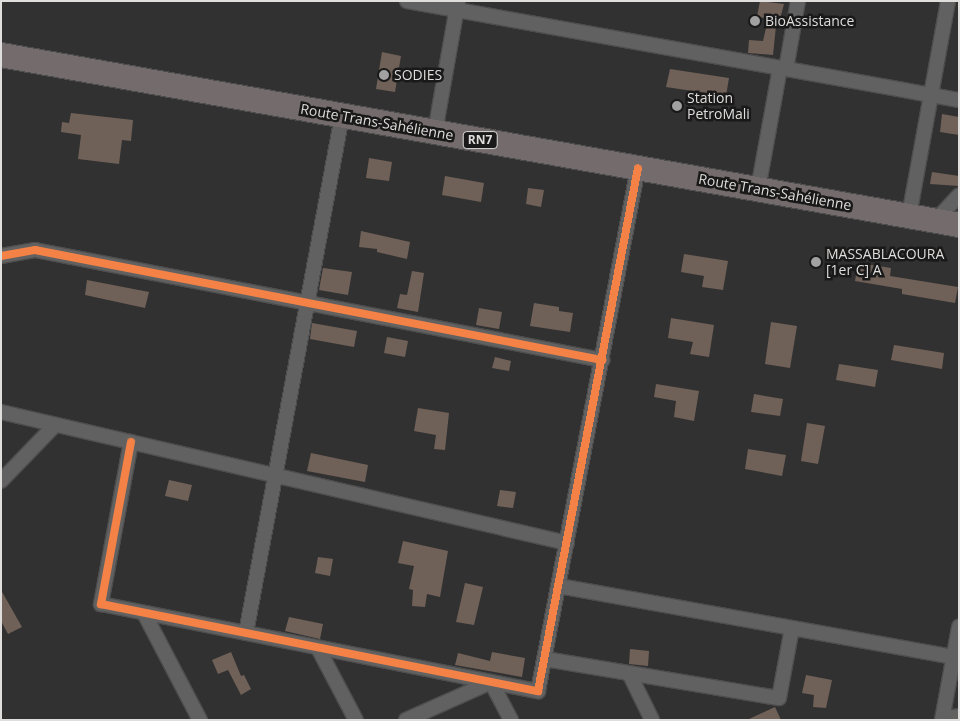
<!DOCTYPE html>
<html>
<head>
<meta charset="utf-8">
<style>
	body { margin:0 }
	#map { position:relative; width:960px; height:721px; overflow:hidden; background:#323131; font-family:"Open Sans",sans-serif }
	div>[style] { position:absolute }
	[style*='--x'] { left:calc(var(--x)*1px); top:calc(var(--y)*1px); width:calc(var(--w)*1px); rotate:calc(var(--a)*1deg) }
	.building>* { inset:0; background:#6f6158 }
	.roads { filter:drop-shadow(1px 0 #4e4d4d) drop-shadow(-1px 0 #4e4d4d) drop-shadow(0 1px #4e4d4d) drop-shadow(0 -1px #4e4d4d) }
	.minor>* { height:14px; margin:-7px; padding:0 7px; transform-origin:7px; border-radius:7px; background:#626161 }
	.tertiary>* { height:18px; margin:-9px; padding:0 9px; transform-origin:9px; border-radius:9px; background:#626161 }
	.trunk>* { height:24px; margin:-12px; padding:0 12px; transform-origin:12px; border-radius:12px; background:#746c6c }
	.cycleway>* { height:8px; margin:-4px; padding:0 4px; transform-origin:4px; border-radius:4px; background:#f48246 }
	.dots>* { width:14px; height:14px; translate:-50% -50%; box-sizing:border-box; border:2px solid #1a1919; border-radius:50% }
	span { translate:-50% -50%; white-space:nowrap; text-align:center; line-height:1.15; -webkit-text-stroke:5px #1a1919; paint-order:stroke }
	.shield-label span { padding:1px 4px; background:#1a1919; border:1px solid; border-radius:4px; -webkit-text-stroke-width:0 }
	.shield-label { font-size:12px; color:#dfdedd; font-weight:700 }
	.poi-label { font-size:14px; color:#dfdedd }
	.left { translate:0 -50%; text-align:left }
	.street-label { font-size:14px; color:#dfdedd }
	.frame { position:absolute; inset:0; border:2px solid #dfdedd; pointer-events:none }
</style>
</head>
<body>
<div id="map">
	<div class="building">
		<i style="clip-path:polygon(760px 1px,784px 4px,778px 27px,776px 26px,773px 55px,748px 53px,749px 40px,763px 41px,768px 19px,757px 16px)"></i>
		<i style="clip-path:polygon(382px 52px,401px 56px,395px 92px,376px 89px)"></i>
		<i style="clip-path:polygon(670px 69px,729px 78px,726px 96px,666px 87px)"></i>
		<i style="clip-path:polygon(71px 113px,133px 120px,131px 141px,122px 140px,119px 164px,78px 159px,81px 135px,61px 132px,62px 122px,69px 123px)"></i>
		<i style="clip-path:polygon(942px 114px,959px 117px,959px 135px,940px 132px)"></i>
		<i style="clip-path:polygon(369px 158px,392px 162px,389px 181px,366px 178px)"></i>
		<i style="clip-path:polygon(932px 172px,959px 176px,959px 186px,930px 184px)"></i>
		<i style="clip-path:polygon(445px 176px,484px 183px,481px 202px,442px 195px)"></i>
		<i style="clip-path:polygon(528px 188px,544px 190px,541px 207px,526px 204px)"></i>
		<i style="clip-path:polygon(361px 231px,410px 242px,407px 259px,377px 252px,377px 249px,359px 247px)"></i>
		<i style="clip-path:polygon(684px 254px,728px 261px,723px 290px,702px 287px,704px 276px,681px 272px)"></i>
		<i style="clip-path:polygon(858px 263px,891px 268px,890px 276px,958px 287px,955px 303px,902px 294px,902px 289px,855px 281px)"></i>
		<i style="clip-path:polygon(323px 268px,352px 272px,348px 295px,319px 290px)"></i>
		<i style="clip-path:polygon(412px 271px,424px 273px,418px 312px,397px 308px,400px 294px,407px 295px)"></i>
		<i style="clip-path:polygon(87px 280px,149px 292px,145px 308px,85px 295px)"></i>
		<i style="clip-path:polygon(534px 303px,559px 307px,559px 311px,573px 313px,570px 332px,530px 326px)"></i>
		<i style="clip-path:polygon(479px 308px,502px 312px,499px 329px,476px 325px)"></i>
		<i style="clip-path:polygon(671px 318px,714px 325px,709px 357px,690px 354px,693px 342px,668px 338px)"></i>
		<i style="clip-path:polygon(771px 322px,797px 326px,790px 368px,765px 364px)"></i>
		<i style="clip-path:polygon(312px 323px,357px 331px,354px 347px,310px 339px)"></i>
		<i style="clip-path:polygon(387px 337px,408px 341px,405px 357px,384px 353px)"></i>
		<i style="clip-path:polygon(894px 345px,944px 353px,942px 369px,891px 360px)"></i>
		<i style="clip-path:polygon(495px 357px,511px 361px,509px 371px,492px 368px)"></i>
		<i style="clip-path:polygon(839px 364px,878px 370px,875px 387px,836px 380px)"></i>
		<i style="clip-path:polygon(656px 384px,699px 391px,694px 421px,674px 417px,676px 401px,654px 397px)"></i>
		<i style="clip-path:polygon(754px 394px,783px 399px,780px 416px,751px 412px)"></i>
		<i style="clip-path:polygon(418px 408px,449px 413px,445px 450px,434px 449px,436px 435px,414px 431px)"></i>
		<i style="clip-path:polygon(807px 423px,825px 426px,818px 464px,801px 461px)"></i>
		<i style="clip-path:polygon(748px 449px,786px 455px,782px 476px,745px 469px)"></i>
		<i style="clip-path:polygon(311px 453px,368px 465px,365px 482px,307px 471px)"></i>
		<i style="clip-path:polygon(169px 480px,192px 485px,188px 501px,165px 496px)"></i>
		<i style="clip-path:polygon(500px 490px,516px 492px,513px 508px,497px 506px)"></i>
		<i style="clip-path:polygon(403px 541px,448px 551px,440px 597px,427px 594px,425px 607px,412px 606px,413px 590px,409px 589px,414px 566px,398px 563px)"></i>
		<i style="clip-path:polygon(318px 557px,333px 559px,330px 576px,315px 573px)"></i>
		<i style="clip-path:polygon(465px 583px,483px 587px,474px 625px,456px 622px)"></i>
		<i style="clip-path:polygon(1px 590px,22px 627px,8px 634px,1px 621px)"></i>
		<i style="clip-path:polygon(289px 617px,323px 624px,320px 639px,285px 631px)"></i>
		<i style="clip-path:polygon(630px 649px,649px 651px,648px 666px,629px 664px)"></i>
		<i style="clip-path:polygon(231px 652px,241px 676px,244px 675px,251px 689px,241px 695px,228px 670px,218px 674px,212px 660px)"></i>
		<i style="clip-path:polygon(492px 652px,525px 658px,522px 677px,455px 665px,458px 653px,490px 661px)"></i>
		<i style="clip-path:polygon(806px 675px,832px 680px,826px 708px,813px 707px,814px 695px,802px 693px)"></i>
		<i style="clip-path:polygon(775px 707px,781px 720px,747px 720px)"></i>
	</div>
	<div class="roads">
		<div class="minor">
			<i style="--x:407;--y:1;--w:561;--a:10.17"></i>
			<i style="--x:786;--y:69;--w:69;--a:-80"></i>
			<i style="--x:435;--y:132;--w:132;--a:-80"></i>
			<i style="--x:758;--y:189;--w:123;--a:-79.7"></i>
			<i style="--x:909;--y:216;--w:219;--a:-79.7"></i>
			<i style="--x:935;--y:221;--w:35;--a:-47"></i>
			<i style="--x:1;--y:256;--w:35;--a:-10"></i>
			<i style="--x:35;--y:250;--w:578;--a:10.98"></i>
			<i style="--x:1;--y:412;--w:581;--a:13.03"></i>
			<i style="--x:131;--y:442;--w:165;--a:100.5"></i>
			<i style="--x:101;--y:604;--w:446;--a:11.3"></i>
			<i style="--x:538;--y:691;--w:532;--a:-79.18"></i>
			<i style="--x:1;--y:481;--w:78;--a:-46"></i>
			<i style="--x:559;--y:586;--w:400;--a:10.2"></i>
			<i style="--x:144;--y:613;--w:121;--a:62.4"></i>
			<i style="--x:246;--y:633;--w:526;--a:-79.48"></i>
			<i style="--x:318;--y:648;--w:81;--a:62.2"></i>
			<i style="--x:545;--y:659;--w:237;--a:9.5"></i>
			<i style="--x:779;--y:698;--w:71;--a:-79.5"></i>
			<i style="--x:629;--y:673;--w:52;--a:63.9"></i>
			<i style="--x:406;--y:720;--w:93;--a:-24.1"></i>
			<i style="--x:491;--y:682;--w:43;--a:62.2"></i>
			<i style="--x:942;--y:720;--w:95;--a:-79.6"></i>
		</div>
		<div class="tertiary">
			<i style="--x:947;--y:720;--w:12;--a:-9"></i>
		</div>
		<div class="trunk">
			<i style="--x:1;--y:55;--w:973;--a:10.06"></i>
		</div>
	</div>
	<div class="cycleway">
		<i style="--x:1;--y:256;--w:35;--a:-10"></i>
		<i style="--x:35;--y:250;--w:578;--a:10.98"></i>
		<i style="--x:131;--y:442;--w:165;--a:100.5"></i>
		<i style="--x:101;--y:604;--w:446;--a:11.3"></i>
		<i style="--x:538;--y:691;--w:532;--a:-79.18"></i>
	</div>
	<div class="dots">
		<i style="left:755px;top:21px;background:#a2a1a1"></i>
		<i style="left:384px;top:75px;background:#a2a1a1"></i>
		<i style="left:677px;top:106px;background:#a2a1a1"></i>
		<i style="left:816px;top:262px;background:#a2a1a1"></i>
	</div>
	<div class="shield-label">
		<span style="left:480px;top:140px">RN7</span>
	</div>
	<div class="poi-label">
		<span class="left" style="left:765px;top:21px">BioAssistance</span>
		<span class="left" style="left:394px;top:75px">SODIES</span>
		<span class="left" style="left:687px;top:106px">Station<br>PetroMali</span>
		<span class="left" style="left:826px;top:262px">MASSABLACOURA<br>[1er C] A</span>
	</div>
	<div class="street-label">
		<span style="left:377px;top:122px;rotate:10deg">Route Trans-Sahélienne</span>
		<span style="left:775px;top:192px;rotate:10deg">Route Trans-Sahélienne</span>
	</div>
	<div class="frame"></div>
</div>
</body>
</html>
